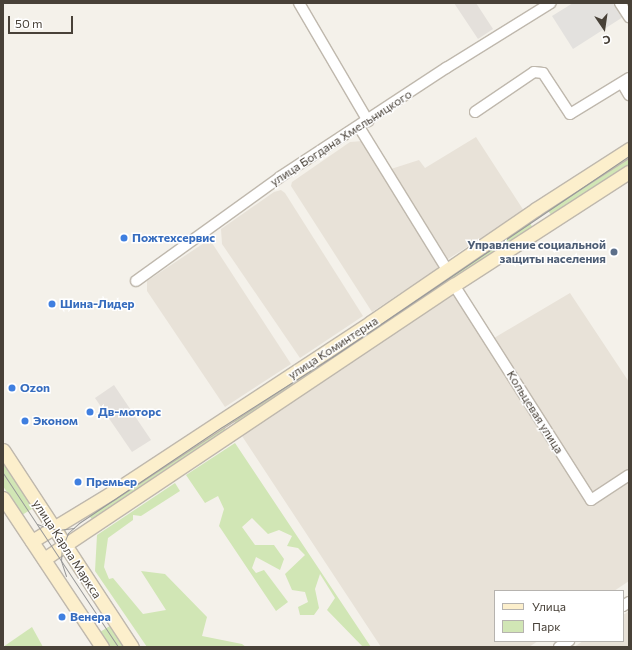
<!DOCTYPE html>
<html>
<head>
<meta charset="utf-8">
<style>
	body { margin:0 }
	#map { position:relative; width:632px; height:650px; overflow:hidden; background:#f4f1ea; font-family:Commissioner,sans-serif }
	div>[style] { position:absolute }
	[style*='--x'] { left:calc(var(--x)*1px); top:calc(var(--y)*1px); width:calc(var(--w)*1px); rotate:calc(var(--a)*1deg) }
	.residential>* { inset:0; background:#e8e2d8 }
	.industrial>* { inset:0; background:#e4e0db }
	.green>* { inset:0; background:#d1e6b5 }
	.parking>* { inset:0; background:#e3e1de }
	.roads { filter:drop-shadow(1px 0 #bfb8ad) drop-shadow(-1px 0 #bfb8ad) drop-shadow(0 1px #bfb8ad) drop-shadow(0 -1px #bfb8ad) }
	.street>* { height:10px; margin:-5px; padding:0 5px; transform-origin:5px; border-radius:5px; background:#fff }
	.secondary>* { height:13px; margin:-6.5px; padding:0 6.5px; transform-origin:6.5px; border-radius:6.5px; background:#fcefcc }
	.tram>* { height:1px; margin:-0.5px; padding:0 0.5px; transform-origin:0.5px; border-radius:0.5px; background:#989898 }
	.dots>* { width:11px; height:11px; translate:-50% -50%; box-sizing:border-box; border:2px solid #fff; border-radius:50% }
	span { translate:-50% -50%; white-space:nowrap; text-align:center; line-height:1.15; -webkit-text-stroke:3px #fff; paint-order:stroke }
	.street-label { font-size:12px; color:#484138 }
	.shop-label { font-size:12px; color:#366cbe; font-weight:700 }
	.left { translate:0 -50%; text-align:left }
	.service-label { font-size:12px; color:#4e5e75; font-weight:700 }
	.right { translate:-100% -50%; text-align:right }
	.frame { position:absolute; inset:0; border:4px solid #484138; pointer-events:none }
	.legend { position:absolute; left:494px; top:590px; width:130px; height:52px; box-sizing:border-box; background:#fff; border:1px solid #b6b3af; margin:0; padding:5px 7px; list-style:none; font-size:12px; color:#484138 }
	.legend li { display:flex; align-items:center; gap:8px; height:20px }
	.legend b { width:20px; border:1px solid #b6b3af }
	.north { position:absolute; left:584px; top:8px; width:40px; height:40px; -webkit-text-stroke:3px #fff; paint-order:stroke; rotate:167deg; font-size:11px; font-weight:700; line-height:16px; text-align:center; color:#484138 }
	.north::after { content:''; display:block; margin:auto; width:14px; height:18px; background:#484138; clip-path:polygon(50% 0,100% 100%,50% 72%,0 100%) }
	.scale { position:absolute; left:8px; top:16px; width:65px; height:18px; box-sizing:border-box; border:2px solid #484138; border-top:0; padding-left:5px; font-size:12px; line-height:14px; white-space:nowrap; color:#484138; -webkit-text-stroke:3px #fff; paint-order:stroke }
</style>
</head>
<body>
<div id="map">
	<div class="residential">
		<i style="clip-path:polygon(476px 137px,524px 211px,448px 259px,391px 169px,419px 160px,425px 168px)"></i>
		<i style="clip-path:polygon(363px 141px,442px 266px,372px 312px,291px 186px,292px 182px,350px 142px)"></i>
		<i style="clip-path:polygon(281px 190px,285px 193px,363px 316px,300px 358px,222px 244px,221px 229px,274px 192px)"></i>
		<i style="clip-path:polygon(204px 243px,212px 243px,291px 364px,225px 407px,147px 291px,147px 281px)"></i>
		<i style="clip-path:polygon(458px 290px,489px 341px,570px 293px,629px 382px,629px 581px,614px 591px,495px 591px,495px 641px,538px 641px,529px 647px,381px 647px,240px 433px)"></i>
		<i style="clip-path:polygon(629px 611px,629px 647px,574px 647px,583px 641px,623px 641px,623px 615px)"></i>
	</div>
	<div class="industrial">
		<i style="clip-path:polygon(454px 3px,476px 3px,493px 29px,478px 39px)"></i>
		<i style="clip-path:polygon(114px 385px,151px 440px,132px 452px,95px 398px)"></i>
	</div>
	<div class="green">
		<i style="clip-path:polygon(629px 152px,629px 165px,552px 216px,545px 207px)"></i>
		<i style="clip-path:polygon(528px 220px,533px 228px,237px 426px,231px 417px)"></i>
		<i style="clip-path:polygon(222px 424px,228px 432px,94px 522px,87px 513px)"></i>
		<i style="clip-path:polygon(235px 443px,371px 647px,363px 647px,327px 610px,335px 598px,320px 574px,315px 589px,319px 608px,314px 615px,300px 615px,298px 607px,308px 602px,305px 592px,292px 590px,285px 574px,305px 555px,298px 548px,287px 546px,292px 536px,279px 530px,268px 534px,252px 518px,242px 527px,255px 545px,274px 545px,284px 559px,280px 570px,256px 557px,252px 568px,256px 573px,264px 570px,288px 602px,276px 611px,219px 526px,224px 509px,218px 496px,205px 503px,186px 475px)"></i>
		<i style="clip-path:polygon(3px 459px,35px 507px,22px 515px,3px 486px)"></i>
		<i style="clip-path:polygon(175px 483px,180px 491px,141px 516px,133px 515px,133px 520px,108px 538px,104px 567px,109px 579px,113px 578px,143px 614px,166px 610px,141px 571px,165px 574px,207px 617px,202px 636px,242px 644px,246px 647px,147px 647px,95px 571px,97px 535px)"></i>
		<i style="clip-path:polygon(113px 624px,128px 647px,110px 647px,100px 632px)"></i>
		<i style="clip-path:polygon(32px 627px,43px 647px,3px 647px)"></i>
	</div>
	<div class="parking">
		<i style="clip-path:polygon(573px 3px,614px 3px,623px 17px,573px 49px,552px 16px)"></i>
	</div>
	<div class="roads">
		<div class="street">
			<i style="--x:299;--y:3;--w:137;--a:59.7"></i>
			<i style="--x:620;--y:3;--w:17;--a:57"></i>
			<i style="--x:622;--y:83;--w:14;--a:60"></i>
			<i style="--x:475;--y:112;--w:71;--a:-34.1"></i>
			<i style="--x:534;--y:72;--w:9;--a:6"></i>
			<i style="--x:543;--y:73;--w:49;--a:56.6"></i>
			<i style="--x:570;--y:114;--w:69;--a:-31.4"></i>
			<i style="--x:359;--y:127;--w:169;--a:58.3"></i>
			<i style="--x:136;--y:281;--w:178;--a:-35.8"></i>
			<i style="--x:280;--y:177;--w:199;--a:-33.3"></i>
			<i style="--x:446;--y:68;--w:123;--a:-31.8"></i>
			<i style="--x:454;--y:285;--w:255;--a:57.5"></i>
			<i style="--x:591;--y:500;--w:45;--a:-33.3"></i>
			<i style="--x:623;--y:606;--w:7;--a:-34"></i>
			<i style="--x:559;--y:647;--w:12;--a:-31"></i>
		</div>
		<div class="secondary">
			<i style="--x:3;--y:450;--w:235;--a:56.8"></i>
			<i style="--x:3;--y:498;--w:179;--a:56.4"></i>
			<i style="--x:32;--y:541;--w:92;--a:-31.3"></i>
			<i style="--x:111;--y:493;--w:311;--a:-33.3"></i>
			<i style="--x:371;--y:322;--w:200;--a:-34.4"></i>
			<i style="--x:536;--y:209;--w:111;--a:-32.8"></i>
			<i style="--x:44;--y:559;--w:493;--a:-33.8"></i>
			<i style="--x:454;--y:285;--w:208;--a:-32.9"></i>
		</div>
	</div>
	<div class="tram">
		<i style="--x:3;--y:473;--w:209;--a:56.5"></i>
		<i style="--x:37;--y:524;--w:12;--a:20"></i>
		<i style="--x:48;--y:528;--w:10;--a:11"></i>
		<i style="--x:58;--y:530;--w:16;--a:-7"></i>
		<i style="--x:66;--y:576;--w:16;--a:-108"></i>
		<i style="--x:61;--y:561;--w:13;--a:-86"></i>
		<i style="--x:62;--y:548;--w:16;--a:-68"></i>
		<i style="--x:68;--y:533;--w:15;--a:-42"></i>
		<i style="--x:79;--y:523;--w:172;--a:-33.9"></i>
		<i style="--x:222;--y:427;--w:130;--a:-32.5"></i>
		<i style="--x:332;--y:357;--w:359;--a:-34.1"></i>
	</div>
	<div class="dots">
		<i style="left:124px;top:238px;background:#3f7fe0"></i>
		<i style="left:614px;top:252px;background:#5c6f8a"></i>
		<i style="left:52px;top:304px;background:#3f7fe0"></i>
		<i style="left:12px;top:388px;background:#3f7fe0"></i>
		<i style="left:90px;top:412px;background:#3f7fe0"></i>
		<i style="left:25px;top:421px;background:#3f7fe0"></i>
		<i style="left:78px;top:482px;background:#3f7fe0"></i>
		<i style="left:62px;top:617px;background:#3f7fe0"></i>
	</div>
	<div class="street-label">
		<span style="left:341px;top:138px;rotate:-33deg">улица Богдана Хмельницкого</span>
		<span style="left:333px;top:348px;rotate:-33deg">улица Коминтерна</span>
		<span style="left:535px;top:412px;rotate:58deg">Кольцевая улица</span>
		<span style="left:67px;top:549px;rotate:57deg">улица Карла Маркса</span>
	</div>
	<div class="shop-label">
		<span class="left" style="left:132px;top:238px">Пожтехсервис</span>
		<span class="left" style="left:60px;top:304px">Шина-Лидер</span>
		<span class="left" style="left:20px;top:388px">Ozon</span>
		<span class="left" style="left:98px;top:412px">Дв-моторс</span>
		<span class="left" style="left:33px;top:421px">Эконом</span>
		<span class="left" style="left:86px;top:482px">Премьер</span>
		<span class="left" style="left:70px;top:617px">Венера</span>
	</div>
	<div class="service-label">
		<span class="right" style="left:606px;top:252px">Управление социальной<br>защиты населения</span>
	</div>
	<div class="frame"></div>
	<ul class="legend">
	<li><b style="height:5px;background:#fcefcc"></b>Улица</li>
	<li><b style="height:11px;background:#d1e6b5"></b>Парк</li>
	</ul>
	<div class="north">С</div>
	<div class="scale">50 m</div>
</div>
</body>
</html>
